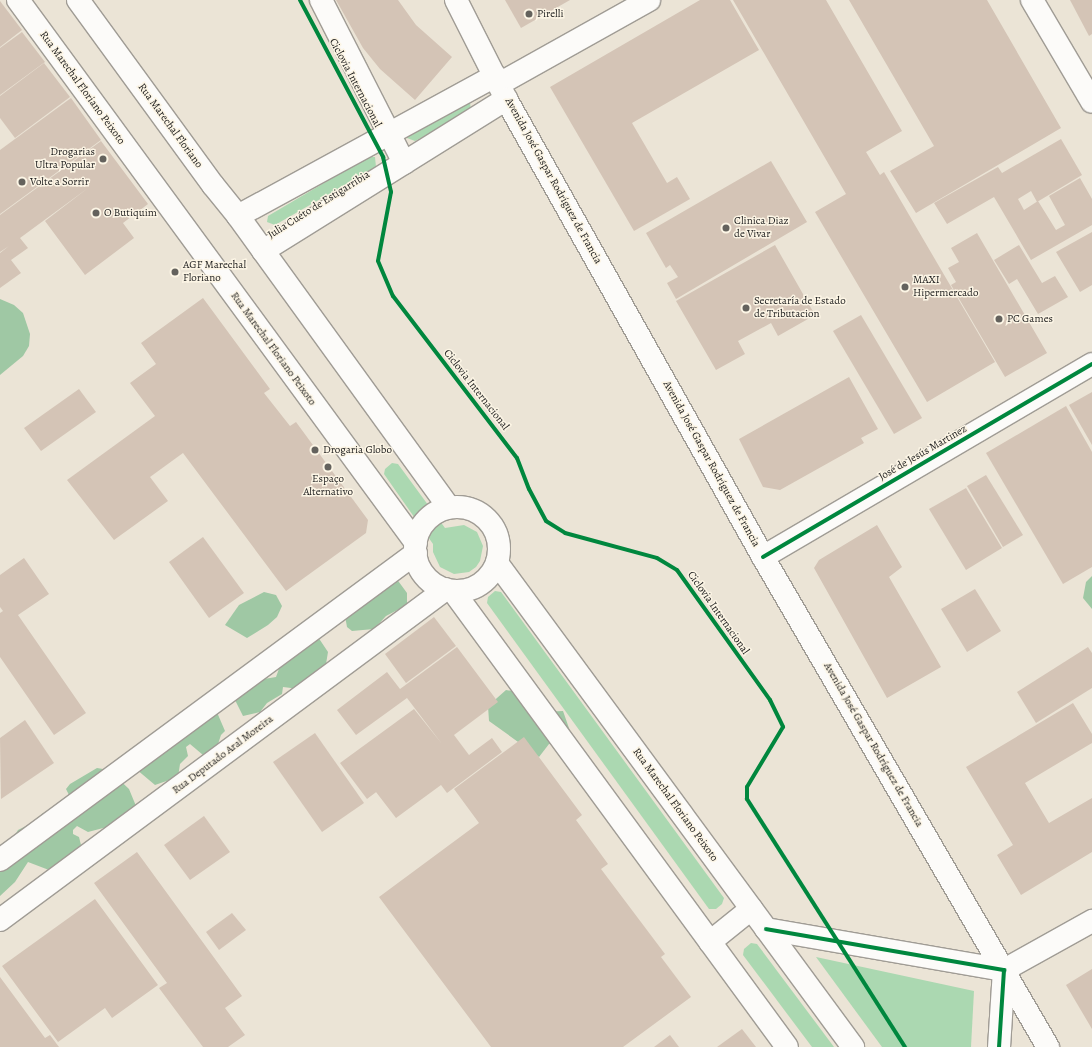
<!DOCTYPE html>
<html>
<head>
<meta charset="utf-8">
<style>
	body { margin:0 }
	#map { position:relative; width:1092px; height:1047px; overflow:hidden; background:#ebe4d6; font-family:Alegreya,serif }
	div>[style] { position:absolute }
	[style*='--x'] { left:calc(var(--x)*1px); top:calc(var(--y)*1px); width:calc(var(--w)*1px); rotate:calc(var(--a)*1deg) }
	.green>* { inset:0; background:#abd8b1 }
	.forest>* { inset:0; background:#9fc8a4 }
	.building>* { inset:0; background:#d4c4b6 }
	.roads { filter:drop-shadow(1px 0 #a09c95) drop-shadow(-1px 0 #a09c95) drop-shadow(0 1px #a09c95) drop-shadow(0 -1px #a09c95) }
	.minor>* { height:22px; margin:-11px; padding:0 11px; transform-origin:11px; border-radius:11px; background:#fcfbf9 }
	.major>* { height:22px; margin:-11px; padding:0 11px; transform-origin:11px; border-radius:11px; background:#fcfbf9 }
	.major>.ring { margin:-11px; padding:0; box-sizing:content-box; background:none; border:22px solid #fcfbf9; border-radius:50% }
	.cycleway>* { height:4px; margin:-2px; padding:0 2px; transform-origin:2px; border-radius:2px; background:#00873e }
	.dots>* { width:11px; height:11px; translate:-50% -50%; box-sizing:border-box; border:2px solid #fcf5e5; border-radius:50% }
	span { translate:-50% -50%; white-space:nowrap; text-align:center; line-height:1.15; -webkit-text-stroke:3px #fcf5e5; paint-order:stroke }
	.poi-label { font-size:11px; color:#1c1c1c }
	.left { translate:0 -50%; text-align:left }
	.right { translate:-100% -50%; text-align:right }
	.street-label { font-size:11px; color:#1c1c1c }
</style>
</head>
<body>
<div id="map">
	<div class="green">
		<i style="clip-path:polygon(470px 102px,471px 112px,415px 141px,407px 138px,406px 135px)"></i>
		<i style="clip-path:polygon(368px 157px,375px 157px,376px 167px,275px 225px,267px 222px,268px 216px)"></i>
		<i style="clip-path:polygon(392px 463px,398px 464px,445px 528px,464px 525px,477px 532px,483px 546px,480px 561px,476px 567px,469px 572px,454px 574px,440px 567px,433px 552px,433px 544px,384px 474px,385px 469px)"></i>
		<i style="clip-path:polygon(495px 591px,501px 592px,724px 898px,722px 904px,716px 909px,709px 909px,487px 603px,488px 597px)"></i>
		<i style="clip-path:polygon(751px 943px,757px 944px,834px 1047px,812px 1047px,743px 955px,744px 949px)"></i>
		<i style="clip-path:polygon(816px 957px,974px 991px,971px 1047px,882px 1047px)"></i>
	</div>
	<div class="forest">
		<i style="clip-path:polygon(0 299px,14px 305px,23px 313px,30px 334px,29px 346px,23px 356px,0 375px)"></i>
		<i style="clip-path:polygon(1092px 576px,1092px 609px,1083px 598px,1086px 582px)"></i>
		<i style="clip-path:polygon(396px 578px,407px 593px,407px 605px,386px 616px,374px 629px,352px 631px,347px 627px,345px 616px)"></i>
		<i style="clip-path:polygon(264px 592px,276px 595px,282px 606px,277px 617px,268px 625px,247px 638px,225px 625px,239px 605px)"></i>
		<i style="clip-path:polygon(318px 637px,328px 652px,326px 664px,299px 689px,283px 687px,282px 694px,267px 703px,260px 712px,243px 716px,235px 700px,264px 679px,276px 677px,284px 655px)"></i>
		<i style="clip-path:polygon(506px 690px,528px 694px,542px 712px,563px 711px,570px 731px,563px 741px,549px 744px,539px 757px,489px 721px,488px 706px)"></i>
		<i style="clip-path:polygon(216px 710px,225px 731px,221px 735px,217px 747px,209px 755px,203px 755px,190px 744px,186px 747px,188px 756px,180px 764px,178px 777px,155px 785px,136px 769px)"></i>
		<i style="clip-path:polygon(97px 768px,109px 770px,129px 789px,136px 806px,107px 827px,88px 832px,77px 826px,73px 830px,73px 834px,79px 837px,82px 849px,49px 870px,28px 862px,15px 882px,0 896px,0 859px,18px 830px,34px 822px,43px 813px,55px 810px,71px 799px,66px 789px,70px 784px)"></i>
	</div>
	<div class="building">
		<i style="clip-path:polygon(336px 0,398px 0,416px 25px,452px 57px,415px 100px,380px 69px,363px 48px)"></i>
		<i style="clip-path:polygon(505px 0,570px 0,521px 28px)"></i>
		<i style="clip-path:polygon(700px 0,730px 0,759px 50px,632px 123px,667px 183px,677px 177px,690px 199px,634px 231px,550px 87px)"></i>
		<i style="clip-path:polygon(733px 0,826px 0,902px 131px,866px 152px,880px 175px,884px 172px,995px 362px,927px 402px,815px 212px,846px 194px)"></i>
		<i style="clip-path:polygon(849px 0,987px 0,1061px 128px,916px 213px,890px 171px,934px 146px)"></i>
		<i style="clip-path:polygon(1070px 0,1092px 0,1092px 34px,1089px 36px)"></i>
		<i style="clip-path:polygon(0 1px,22px 30px,0 47px)"></i>
		<i style="clip-path:polygon(22px 32px,45px 62px,0 95px,0 48px)"></i>
		<i style="clip-path:polygon(44px 63px,70px 97px,15px 138px,0 118px,0 96px)"></i>
		<i style="clip-path:polygon(71px 98px,101px 140px,0 214px,0 150px)"></i>
		<i style="clip-path:polygon(1061px 139px,1082px 175px,1037px 202px,1031px 191px,1018px 199px,1024px 210px,1038px 201px,1056px 230px,1065px 225px,1049px 196px,1080px 178px,1092px 199px,1092px 225px,1031px 260px,994px 197px,947px 224px,934px 203px,998px 167px,1002px 173px)"></i>
		<i style="clip-path:polygon(101px 141px,148px 204px,123px 223px,134px 238px,85px 275px,45px 221px,88px 188px,20px 238px,28px 248px,11px 260px,21px 273px,0 288px,0 253px,9px 246px,0 252px,0 215px)"></i>
		<i style="clip-path:polygon(771px 161px,807px 222px,676px 299px,667px 283px,678px 277px,670px 265px,666px 268px,646px 233px)"></i>
		<i style="clip-path:polygon(1092px 232px,1092px 285px,1080px 292px,1056px 252px)"></i>
		<i style="clip-path:polygon(977px 233px,1047px 353px,1005px 377px,951px 285px,956px 282px,948px 268px,959px 262px,951px 248px)"></i>
		<i style="clip-path:polygon(775px 245px,815px 315px,778px 336px,771px 323px,738px 341px,745px 354px,716px 370px,676px 301px)"></i>
		<i style="clip-path:polygon(1019px 245px,1042px 283px,1055px 276px,1068px 297px,1038px 314px,1017px 279px,1009px 284px,994px 260px)"></i>
		<i style="clip-path:polygon(203px 298px,270px 389px,264px 393px,290px 426px,296px 422px,368px 520px,366px 533px,286px 591px,183px 453px,150px 477px,168px 501px,114px 540px,67px 480px,155px 416px,130px 383px,156px 364px,141px 343px)"></i>
		<i style="clip-path:polygon(861px 315px,922px 418px,894px 434px,833px 331px)"></i>
		<i style="clip-path:polygon(849px 377px,878px 429px,861px 438px,864px 443px,780px 490px,763px 487px,739px 439px)"></i>
		<i style="clip-path:polygon(79px 389px,96px 412px,41px 451px,24px 428px)"></i>
		<i style="clip-path:polygon(1092px 392px,1092px 445px,1069px 405px)"></i>
		<i style="clip-path:polygon(1066px 406px,1092px 452px,1092px 567px,1063px 584px,986px 453px)"></i>
		<i style="clip-path:polygon(986px 475px,1023px 535px,1003px 547px,967px 486px)"></i>
		<i style="clip-path:polygon(966px 488px,1002px 548px,966px 570px,929px 509px)"></i>
		<i style="clip-path:polygon(877px 525px,902px 567px,889px 577px,941px 667px,887px 698px,814px 568px,819px 560px)"></i>
		<i style="clip-path:polygon(203px 537px,244px 593px,209px 618px,169px 562px)"></i>
		<i style="clip-path:polygon(24px 558px,49px 594px,18px 615px,86px 713px,54px 735px,0 657px,0 613px,3px 611px,0 607px,0 575px)"></i>
		<i style="clip-path:polygon(975px 589px,1001px 631px,967px 652px,941px 609px)"></i>
		<i style="clip-path:polygon(434px 617px,456px 646px,406px 683px,385px 654px)"></i>
		<i style="clip-path:polygon(457px 647px,498px 702px,454px 735px,469px 755px,492px 738px,502px 752px,447px 793px,441px 785px,396px 818px,376px 792px,400px 774px,367px 799px,340px 763px,414px 709px,442px 744px,407px 698px,356px 735px,337px 710px,387px 672px,400px 689px)"></i>
		<i style="clip-path:polygon(1088px 647px,1092px 653px,1092px 688px,1036px 723px,1017px 692px)"></i>
		<i style="clip-path:polygon(1073px 703px,1092px 734px,1092px 743px,1025px 783px,1049px 823px,1092px 798px,1092px 852px,1021px 895px,997px 855px,1013px 845px,966px 767px)"></i>
		<i style="clip-path:polygon(25px 720px,54px 763px,1px 799px,0 738px)"></i>
		<i style="clip-path:polygon(315px 733px,364px 803px,322px 832px,273px 762px)"></i>
		<i style="clip-path:polygon(524px 737px,582px 815px,576px 820px,608px 864px,601px 869px,665px 954px,661px 957px,691px 997px,623px 1047px,491px 1047px,379px 897px,479px 823px,454px 789px)"></i>
		<i style="clip-path:polygon(204px 816px,230px 852px,190px 880px,164px 845px)"></i>
		<i style="clip-path:polygon(137px 852px,242px 996px,225px 1008px,245px 1035px,228px 1047px,203px 1047px,159px 988px,167px 983px,94px 883px)"></i>
		<i style="clip-path:polygon(95px 899px,158px 985px,112px 1018px,105px 1008px,58px 1042px,2px 966px)"></i>
		<i style="clip-path:polygon(232px 913px,246px 930px,219px 950px,206px 932px)"></i>
		<i style="clip-path:polygon(1092px 969px,1092px 1029px,1066px 985px)"></i>
		<i style="clip-path:polygon(0 977px,45px 1038px,50px 1035px,59px 1047px,0 1047px)"></i>
		<i style="clip-path:polygon(742px 1029px,756px 1047px,717px 1047px)"></i>
		<i style="clip-path:polygon(670px 1035px,679px 1047px,654px 1047px)"></i>
	</div>
	<div class="roads">
		<div class="minor">
			<i style="--x:321;--y:0;--w:183;--a:63"></i>
			<i style="--x:1032;--y:0;--w:118;--a:59.5"></i>
			<i style="--x:499;--y:84;--w:172;--a:-29.2"></i>
			<i style="--x:238;--y:216;--w:293;--a:-28.6"></i>
			<i style="--x:263;--y:251;--w:287;--a:-32"></i>
			<i style="--x:763;--y:557;--w:381;--a:-30.4"></i>
			<i style="--x:766;--y:929;--w:242;--a:9.8"></i>
			<i style="--x:1004;--y:970;--w:77;--a:93.7"></i>
			<i style="--x:710;--y:942;--w:53;--a:-38.8"></i>
			<i style="--x:1004;--y:970;--w:101;--a:-29.1"></i>
		</div>
		<div class="major">
			<i style="--x:18;--y:0;--w:673;--a:53.76"></i>
			<i style="--x:78;--y:0;--w:229;--a:53.9"></i>
			<i style="--x:213;--y:185;--w:40;--a:51"></i>
			<i style="--x:238;--y:216;--w:360;--a:54.1"></i>
			<i style="--x:456;--y:0;--w:111;--a:63.2"></i>
			<i style="--x:506;--y:99;--w:525;--a:60.7"></i>
			<i style="--x:763;--y:557;--w:567;--a:59.82"></i>
			<i class="ring" style="left:415px;top:507px;width:62px;height:62px"></i>
			<i style="--x:497;--y:563;--w:601;--a:53.66"></i>
			<i style="--x:453;--y:591;--w:565;--a:53.78"></i>
			<i style="--x:0;--y:860;--w:517;--a:-36.43"></i>
			<i style="--x:0;--y:920;--w:555;--a:-36.58"></i>
		</div>
	</div>
	<div class="cycleway">
		<i style="--x:300;--y:0;--w:178;--a:62.1"></i>
		<i style="--x:383;--y:157;--w:36;--a:77"></i>
		<i style="--x:391;--y:192;--w:70;--a:100.7"></i>
		<i style="--x:378;--y:261;--w:38;--a:67"></i>
		<i style="--x:393;--y:296;--w:204;--a:52.6"></i>
		<i style="--x:517;--y:458;--w:33;--a:69"></i>
		<i style="--x:529;--y:489;--w:36;--a:62"></i>
		<i style="--x:546;--y:521;--w:22;--a:32"></i>
		<i style="--x:565;--y:533;--w:95;--a:15.2"></i>
		<i style="--x:657;--y:558;--w:23;--a:31"></i>
		<i style="--x:677;--y:570;--w:160;--a:54.4"></i>
		<i style="--x:770;--y:700;--w:30;--a:64"></i>
		<i style="--x:783;--y:727;--w:70;--a:121"></i>
		<i style="--x:747;--y:787;--w:12;--a:90"></i>
		<i style="--x:747;--y:799;--w:294;--a:57.5"></i>
		<i style="--x:763;--y:557;--w:381;--a:-30.4"></i>
		<i style="--x:766;--y:929;--w:242;--a:9.8"></i>
		<i style="--x:1004;--y:970;--w:77;--a:93.7"></i>
	</div>
	<div class="dots">
		<i style="left:529px;top:14px;background:#64625d"></i>
		<i style="left:103px;top:159px;background:#64625d"></i>
		<i style="left:22px;top:182px;background:#64625d"></i>
		<i style="left:96px;top:213px;background:#64625d"></i>
		<i style="left:726px;top:228px;background:#64625d"></i>
		<i style="left:175px;top:272px;background:#64625d"></i>
		<i style="left:905px;top:287px;background:#64625d"></i>
		<i style="left:746px;top:308px;background:#64625d"></i>
		<i style="left:999px;top:319px;background:#64625d"></i>
		<i style="left:315px;top:450px;background:#64625d"></i>
		<i style="left:328px;top:467px;background:#64625d"></i>
	</div>
	<div class="poi-label">
		<span class="left" style="left:537px;top:14px">Pirelli</span>
		<span class="right" style="left:95px;top:159px">Drogarias<br>Ultra Popular</span>
		<span class="left" style="left:30px;top:182px">Volte a Sorrir</span>
		<span class="left" style="left:104px;top:213px">O Butiquim</span>
		<span class="left" style="left:734px;top:228px">Clinica Diaz<br>de Vivar</span>
		<span class="left" style="left:183px;top:272px">AGF Marechal<br>Floriano</span>
		<span class="left" style="left:913px;top:287px">MAXI<br>Hipermercado</span>
		<span class="left" style="left:754px;top:308px">Secretaría de Estado<br>de Tributacion</span>
		<span class="left" style="left:1007px;top:319px">PC Games</span>
		<span class="left" style="left:323px;top:450px">Drogaria Globo</span>
		<span style="left:328px;top:486px">Espaço<br>Alternativo</span>
	</div>
	<div class="street-label">
		<span style="left:355px;top:83px;rotate:62deg">Ciclovia Internacional</span>
		<span style="left:82px;top:88px;rotate:54deg">Rua Marechal Floriano Peixoto</span>
		<span style="left:170px;top:126px;rotate:54deg">Rua Marechal Floriano</span>
		<span style="left:553px;top:181px;rotate:61deg">Avenida José Gaspar Rodríguez de Francia</span>
		<span style="left:319px;top:205px;rotate:-32deg">Julia Cuéto de Estigarribia</span>
		<span style="left:273px;top:349px;rotate:54deg">Rua Marechal Floriano Peixoto</span>
		<span style="left:476px;top:390px;rotate:52deg">Ciclovia Internacional</span>
		<span style="left:923px;top:453px;rotate:-30deg">José de Jesús Martinez</span>
		<span style="left:711px;top:464px;rotate:61deg">Avenida José Gaspar Rodríguez de Francia</span>
		<span style="left:718px;top:613px;rotate:55deg">Ciclovia Internacional</span>
		<span style="left:873px;top:745px;rotate:60deg">Avenida José Gaspar Rodríguez de Francia</span>
		<span style="left:223px;top:755px;rotate:-37deg">Rua Deputado Aral Moreira</span>
		<span style="left:675px;top:805px;rotate:54deg">Rua Marechal Floriano Peixoto</span>
	</div>
</div>
</body>
</html>
